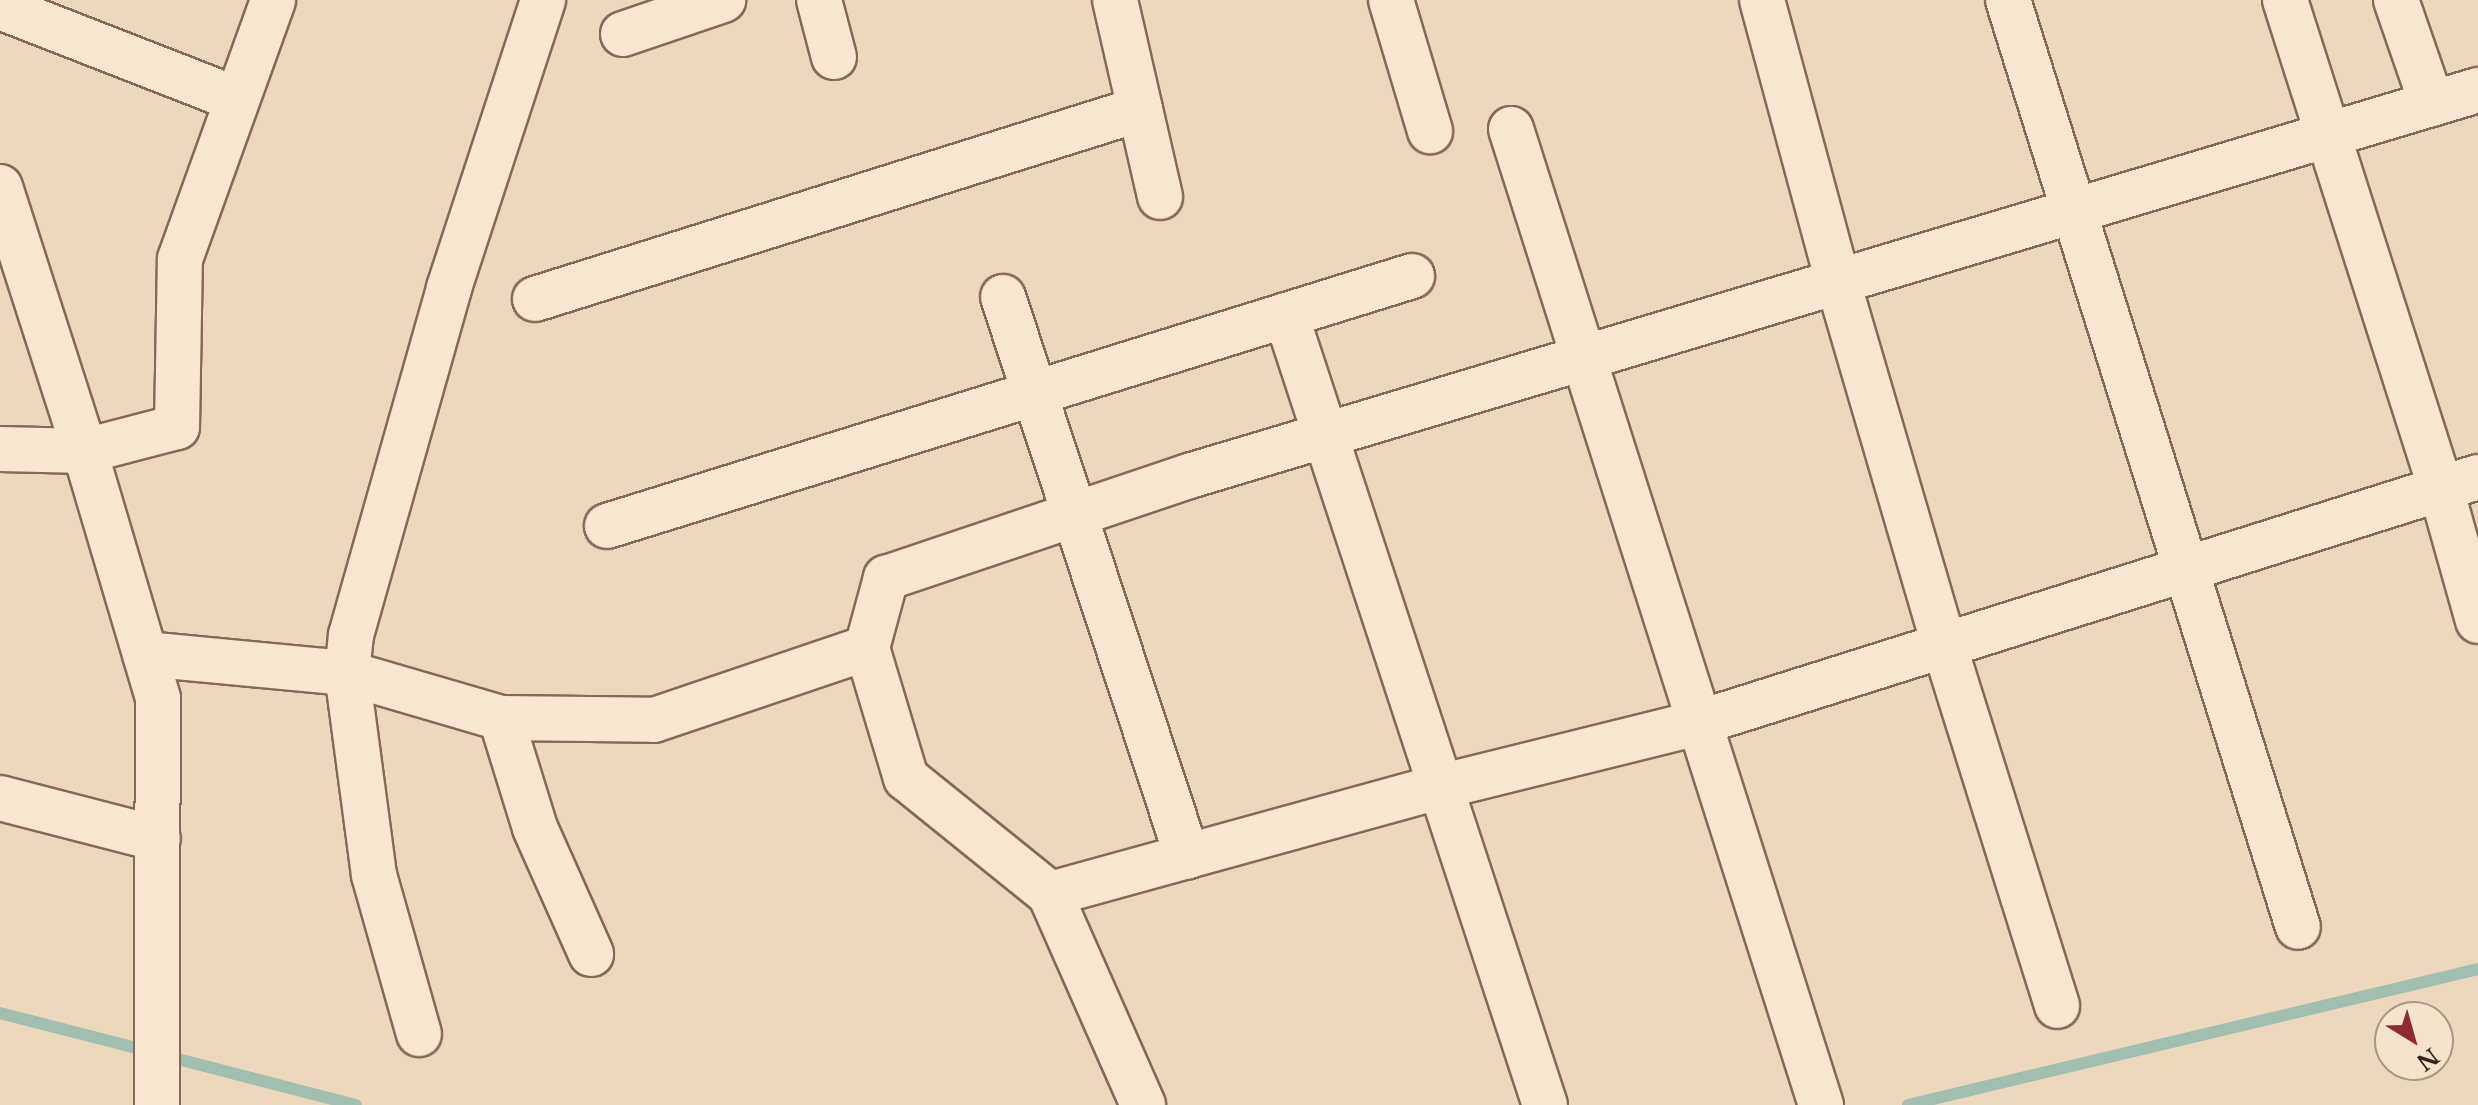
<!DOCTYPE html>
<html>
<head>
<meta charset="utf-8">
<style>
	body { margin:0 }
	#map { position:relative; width:2478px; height:1105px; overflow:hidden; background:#ecd8bd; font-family:"Libre Baskerville",serif }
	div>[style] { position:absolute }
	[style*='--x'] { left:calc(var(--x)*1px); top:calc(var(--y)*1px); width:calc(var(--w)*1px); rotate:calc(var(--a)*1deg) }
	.stream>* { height:12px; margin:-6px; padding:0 6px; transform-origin:6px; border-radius:6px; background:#a1beb1 }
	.roads { filter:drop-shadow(2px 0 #846957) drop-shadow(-2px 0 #846957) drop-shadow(0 2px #846957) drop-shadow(0 -2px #846957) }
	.minor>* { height:44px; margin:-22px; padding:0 22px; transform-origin:22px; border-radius:22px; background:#f8e7d0 }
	span { translate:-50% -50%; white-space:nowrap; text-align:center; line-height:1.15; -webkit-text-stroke:7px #f4e4cc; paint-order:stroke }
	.north { position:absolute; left:2374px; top:1001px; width:80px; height:80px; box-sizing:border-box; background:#f4e4cc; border:2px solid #a79785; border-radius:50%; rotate:143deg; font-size:22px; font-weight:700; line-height:32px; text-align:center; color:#33241b }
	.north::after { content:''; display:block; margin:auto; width:28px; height:36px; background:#912837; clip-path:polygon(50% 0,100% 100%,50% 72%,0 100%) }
</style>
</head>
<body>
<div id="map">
	<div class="stream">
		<i style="--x:0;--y:1013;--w:153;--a:14.4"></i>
		<i style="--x:166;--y:1056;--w:196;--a:14.5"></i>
		<i style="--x:1908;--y:1105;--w:586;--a:-13.42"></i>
	</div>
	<div class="roads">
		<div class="minor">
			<i style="--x:819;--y:0;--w:59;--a:75.3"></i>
			<i style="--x:1115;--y:0;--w:202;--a:77.1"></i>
			<i style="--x:1391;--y:0;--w:137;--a:73.4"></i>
			<i style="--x:1762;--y:0;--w:292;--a:74.9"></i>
			<i style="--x:1838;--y:282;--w:381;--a:73.7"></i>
			<i style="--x:1945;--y:648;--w:375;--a:72.6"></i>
			<i style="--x:2008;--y:0;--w:971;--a:72.63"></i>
			<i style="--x:2285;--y:0;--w:513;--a:72.31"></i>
			<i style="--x:2441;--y:489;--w:137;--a:74.3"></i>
			<i style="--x:2396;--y:0;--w:110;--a:70.9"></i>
			<i style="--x:0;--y:7;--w:253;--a:21.3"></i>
			<i style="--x:623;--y:34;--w:106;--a:-18.8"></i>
			<i style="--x:1511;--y:129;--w:1024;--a:72.38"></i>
			<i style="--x:0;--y:187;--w:277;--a:72.2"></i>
			<i style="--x:85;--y:451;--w:85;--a:-178.7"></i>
			<i style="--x:1003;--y:297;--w:589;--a:71.78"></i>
			<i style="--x:535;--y:299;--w:634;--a:-17.43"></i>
			<i style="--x:1286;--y:315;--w:831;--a:71.85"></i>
			<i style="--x:607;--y:526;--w:843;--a:-17.25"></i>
			<i style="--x:867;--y:648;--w:136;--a:73.3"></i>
			<i style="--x:906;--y:778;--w:185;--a:38.9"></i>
			<i style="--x:1050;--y:894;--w:231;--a:66.2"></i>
			<i style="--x:145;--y:654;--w:203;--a:5.4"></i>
			<i style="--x:347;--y:673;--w:160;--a:16.3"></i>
			<i style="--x:501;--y:718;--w:153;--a:0.7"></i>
			<i style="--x:654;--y:720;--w:225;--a:-18.7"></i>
			<i style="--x:867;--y:648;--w:73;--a:-74.8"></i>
			<i style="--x:886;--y:578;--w:320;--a:-18.6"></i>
			<i style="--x:1189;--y:476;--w:1346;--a:-16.67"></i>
			<i style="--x:501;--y:718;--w:115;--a:72.8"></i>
			<i style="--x:535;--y:828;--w:138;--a:66"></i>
			<i style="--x:0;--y:798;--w:163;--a:14.5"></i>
			<i style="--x:1050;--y:894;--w:403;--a:-15.4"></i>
			<i style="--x:1439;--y:787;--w:270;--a:-13.9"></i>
			<i style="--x:1701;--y:722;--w:815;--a:-17.5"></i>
			<i style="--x:419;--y:1034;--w:165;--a:-105.8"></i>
			<i style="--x:374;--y:875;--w:204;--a:-97.6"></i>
			<i style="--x:347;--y:673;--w:38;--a:-84"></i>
			<i style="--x:351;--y:635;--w:361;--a:-74.2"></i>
			<i style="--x:449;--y:288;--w:303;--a:-71.9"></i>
			<i style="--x:157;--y:1105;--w:407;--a:-89.9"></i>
			<i style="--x:158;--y:698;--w:258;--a:-106.5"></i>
			<i style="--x:85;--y:451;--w:95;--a:-14.6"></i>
			<i style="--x:177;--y:427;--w:168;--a:-89"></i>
			<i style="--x:180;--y:259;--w:275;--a:-70.2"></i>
		</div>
	</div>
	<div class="north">N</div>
</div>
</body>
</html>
